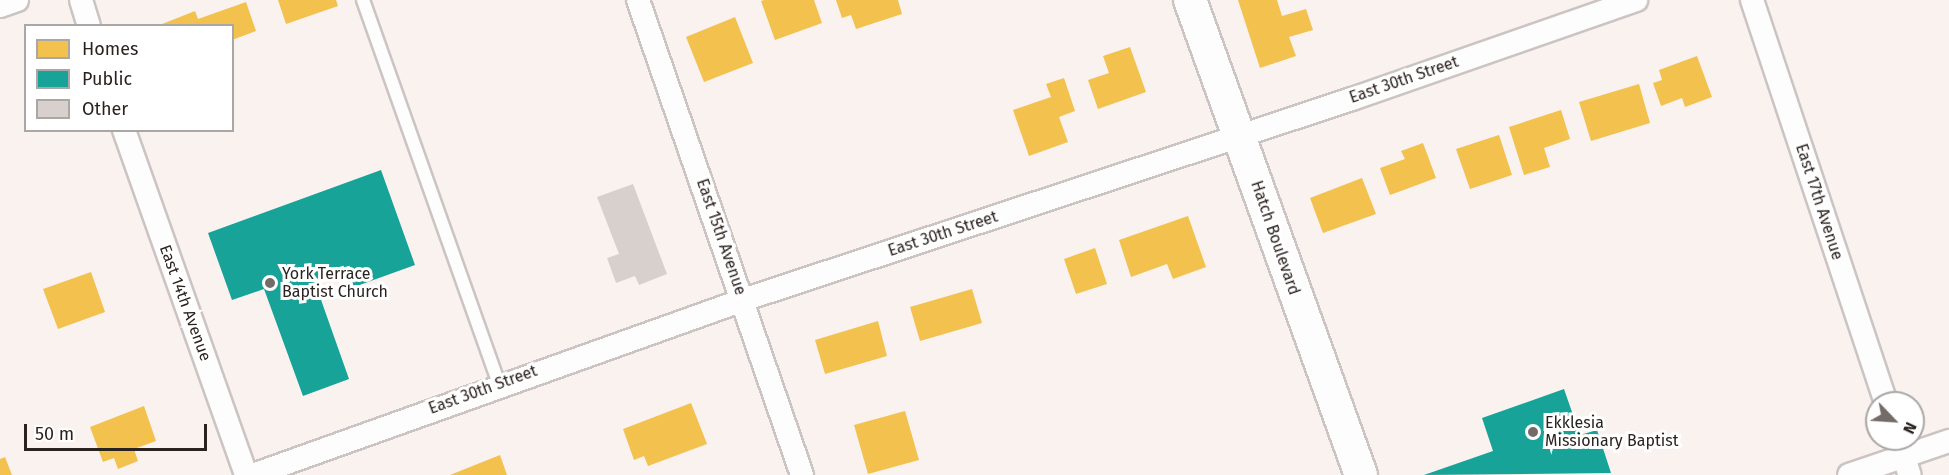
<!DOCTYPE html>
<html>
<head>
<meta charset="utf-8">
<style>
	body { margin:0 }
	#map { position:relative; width:1949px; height:475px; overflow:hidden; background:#f9f2ef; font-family:"Fira Sans",sans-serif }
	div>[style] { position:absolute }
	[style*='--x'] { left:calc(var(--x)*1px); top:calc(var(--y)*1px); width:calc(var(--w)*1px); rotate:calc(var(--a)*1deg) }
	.homes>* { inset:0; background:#f2c14e }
	.public>* { inset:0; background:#17a398 }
	.building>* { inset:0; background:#d8d0cd }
	.roads { filter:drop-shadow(2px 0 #cbc4c2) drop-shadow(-2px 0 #cbc4c2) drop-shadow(0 2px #cbc4c2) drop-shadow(0 -2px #cbc4c2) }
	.lane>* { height:12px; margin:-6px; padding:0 6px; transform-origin:6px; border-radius:6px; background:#fefdfd }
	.street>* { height:22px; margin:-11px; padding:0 11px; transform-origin:11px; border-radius:11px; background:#fefdfd }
	.secondary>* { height:32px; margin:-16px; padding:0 16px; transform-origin:16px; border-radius:16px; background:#fefdfd }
	.dots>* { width:16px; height:16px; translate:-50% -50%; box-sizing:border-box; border:3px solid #fff; border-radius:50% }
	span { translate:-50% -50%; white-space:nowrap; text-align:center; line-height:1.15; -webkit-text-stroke:6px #fff; paint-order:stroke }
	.street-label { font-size:16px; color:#2a221f }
	.poi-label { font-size:16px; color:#2a221f }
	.left { translate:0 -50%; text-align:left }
	.legend { position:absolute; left:24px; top:24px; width:210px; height:108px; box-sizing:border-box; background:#fff; border:2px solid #aaa7a5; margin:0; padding:8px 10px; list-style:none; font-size:18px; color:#2a221f }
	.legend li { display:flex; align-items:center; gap:12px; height:30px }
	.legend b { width:30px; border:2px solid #aaa7a5 }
	.north { position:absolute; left:1865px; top:391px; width:60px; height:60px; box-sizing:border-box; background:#fff; border:2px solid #aaa7a5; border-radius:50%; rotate:115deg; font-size:16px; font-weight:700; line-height:24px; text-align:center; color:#2a221f }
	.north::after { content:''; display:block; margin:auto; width:21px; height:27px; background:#726b68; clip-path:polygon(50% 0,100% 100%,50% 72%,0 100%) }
	.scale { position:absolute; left:24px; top:424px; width:183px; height:27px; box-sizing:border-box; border:3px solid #2a221f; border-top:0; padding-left:8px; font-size:18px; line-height:21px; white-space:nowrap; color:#2a221f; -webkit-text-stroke:4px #fff; paint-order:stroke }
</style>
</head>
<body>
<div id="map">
	<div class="homes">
		<i style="clip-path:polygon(278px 0,336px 0,338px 6px,286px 24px)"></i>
		<i style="clip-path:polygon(764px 0,814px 0,822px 23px,775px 40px,761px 1px)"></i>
		<i style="clip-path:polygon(836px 0,898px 0,902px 14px,856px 29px,851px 15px,842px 18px)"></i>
		<i style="clip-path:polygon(1238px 0,1277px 0,1282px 16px,1306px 9px,1313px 30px,1289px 37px,1296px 56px,1260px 68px)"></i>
		<i style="clip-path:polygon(246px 2px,256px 31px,232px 40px,232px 26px,157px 26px,195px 11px,198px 19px)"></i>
		<i style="clip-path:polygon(735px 17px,753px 63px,704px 82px,686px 37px)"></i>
		<i style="clip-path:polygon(1130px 47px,1146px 92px,1098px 109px,1088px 80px,1109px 73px,1103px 56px)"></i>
		<i style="clip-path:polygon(1697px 56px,1712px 97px,1685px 107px,1682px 98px,1661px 106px,1653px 83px,1662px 80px,1659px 70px)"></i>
		<i style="clip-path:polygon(1064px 78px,1075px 111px,1059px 117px,1068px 142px,1029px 156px,1013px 110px,1051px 97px,1046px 84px)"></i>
		<i style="clip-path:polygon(1639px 84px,1650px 123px,1591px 141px,1579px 102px)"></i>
		<i style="clip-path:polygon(1561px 110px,1570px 139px,1544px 148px,1550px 167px,1524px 175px,1509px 127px)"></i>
		<i style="clip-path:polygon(1499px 135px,1512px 175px,1470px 189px,1456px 149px)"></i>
		<i style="clip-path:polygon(1423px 143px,1436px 178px,1390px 195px,1380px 168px,1405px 159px,1401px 151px)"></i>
		<i style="clip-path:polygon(1362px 178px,1376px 214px,1323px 233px,1310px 198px)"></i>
		<i style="clip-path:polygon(1188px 216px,1206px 267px,1173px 279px,1167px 264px,1131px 277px,1119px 240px)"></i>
		<i style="clip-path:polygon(1095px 248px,1107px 284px,1076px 294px,1064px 259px)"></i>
		<i style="clip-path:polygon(91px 272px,105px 312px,58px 329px,43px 289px)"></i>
		<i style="clip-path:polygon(972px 289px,982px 323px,920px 341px,910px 307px)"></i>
		<i style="clip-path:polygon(878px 321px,887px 356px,825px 374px,815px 340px)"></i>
		<i style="clip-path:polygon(691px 403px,707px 444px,648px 466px,644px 456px,634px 460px,623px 429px)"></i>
		<i style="clip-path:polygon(144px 406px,156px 441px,134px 449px,138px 461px,118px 469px,114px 458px,103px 462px,90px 427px)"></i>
		<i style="clip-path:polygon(905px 411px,919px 460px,868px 474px,854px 425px)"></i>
		<i style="clip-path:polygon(500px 455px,507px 475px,450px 475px)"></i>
		<i style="clip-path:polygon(5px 457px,12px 475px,0 475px,0 459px)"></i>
	</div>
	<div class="public">
		<i style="clip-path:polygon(381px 170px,415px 265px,354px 287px,347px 267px,314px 280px,349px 379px,303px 396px,264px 289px,232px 300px,208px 233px)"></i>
		<i style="clip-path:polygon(1564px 389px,1580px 435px,1597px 430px,1611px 473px,1424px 475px,1493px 451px,1482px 418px)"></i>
	</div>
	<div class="building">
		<i style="clip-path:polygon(633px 184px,667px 274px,639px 285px,635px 276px,616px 283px,607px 258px,619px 254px,597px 197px)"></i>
	</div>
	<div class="roads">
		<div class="lane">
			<i style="--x:363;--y:0;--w:407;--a:70.5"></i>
		</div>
		<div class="street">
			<i style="--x:81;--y:0;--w:27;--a:73"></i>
			<i style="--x:638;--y:0;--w:503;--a:70.95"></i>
			<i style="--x:1752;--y:0;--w:425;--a:71.6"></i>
			<i style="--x:0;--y:6;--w:18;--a:-19"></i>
			<i style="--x:124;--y:130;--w:366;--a:70.5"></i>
			<i style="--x:1898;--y:439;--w:38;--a:72"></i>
			<i style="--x:253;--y:475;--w:520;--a:-19.65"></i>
			<i style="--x:743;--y:300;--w:641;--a:-18.27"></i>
			<i style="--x:1352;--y:99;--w:301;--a:-19.2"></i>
			<i style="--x:1849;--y:475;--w:106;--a:-18.8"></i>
		</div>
		<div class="secondary">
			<i style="--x:1190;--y:0;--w:505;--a:70.2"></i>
		</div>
	</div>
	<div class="dots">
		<i style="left:270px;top:283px;background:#726b68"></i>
		<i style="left:1533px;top:432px;background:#726b68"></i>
	</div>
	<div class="street-label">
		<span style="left:1404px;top:80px;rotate:-19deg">East 30th Street</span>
		<span style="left:1819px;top:202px;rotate:72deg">East 17th Avenue</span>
		<span style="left:943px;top:234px;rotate:-18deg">East 30th Street</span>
		<span style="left:721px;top:237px;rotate:71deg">East 15th Avenue</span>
		<span style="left:1275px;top:238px;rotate:71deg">Hatch Boulevard</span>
		<span style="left:185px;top:303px;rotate:70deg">East 14th Avenue</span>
		<span style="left:483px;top:390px;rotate:-20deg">East 30th Street</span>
	</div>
	<div class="poi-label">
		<span class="left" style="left:282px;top:283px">York Terrace<br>Baptist Church</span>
		<span class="left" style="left:1545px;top:432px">Ekklesia<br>Missionary Baptist</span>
	</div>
	<ul class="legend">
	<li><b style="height:16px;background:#f2c14e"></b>Homes</li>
	<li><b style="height:16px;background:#17a398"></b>Public</li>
	<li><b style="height:16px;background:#d8d0cd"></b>Other</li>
	</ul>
	<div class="north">N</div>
	<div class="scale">50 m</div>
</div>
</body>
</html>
